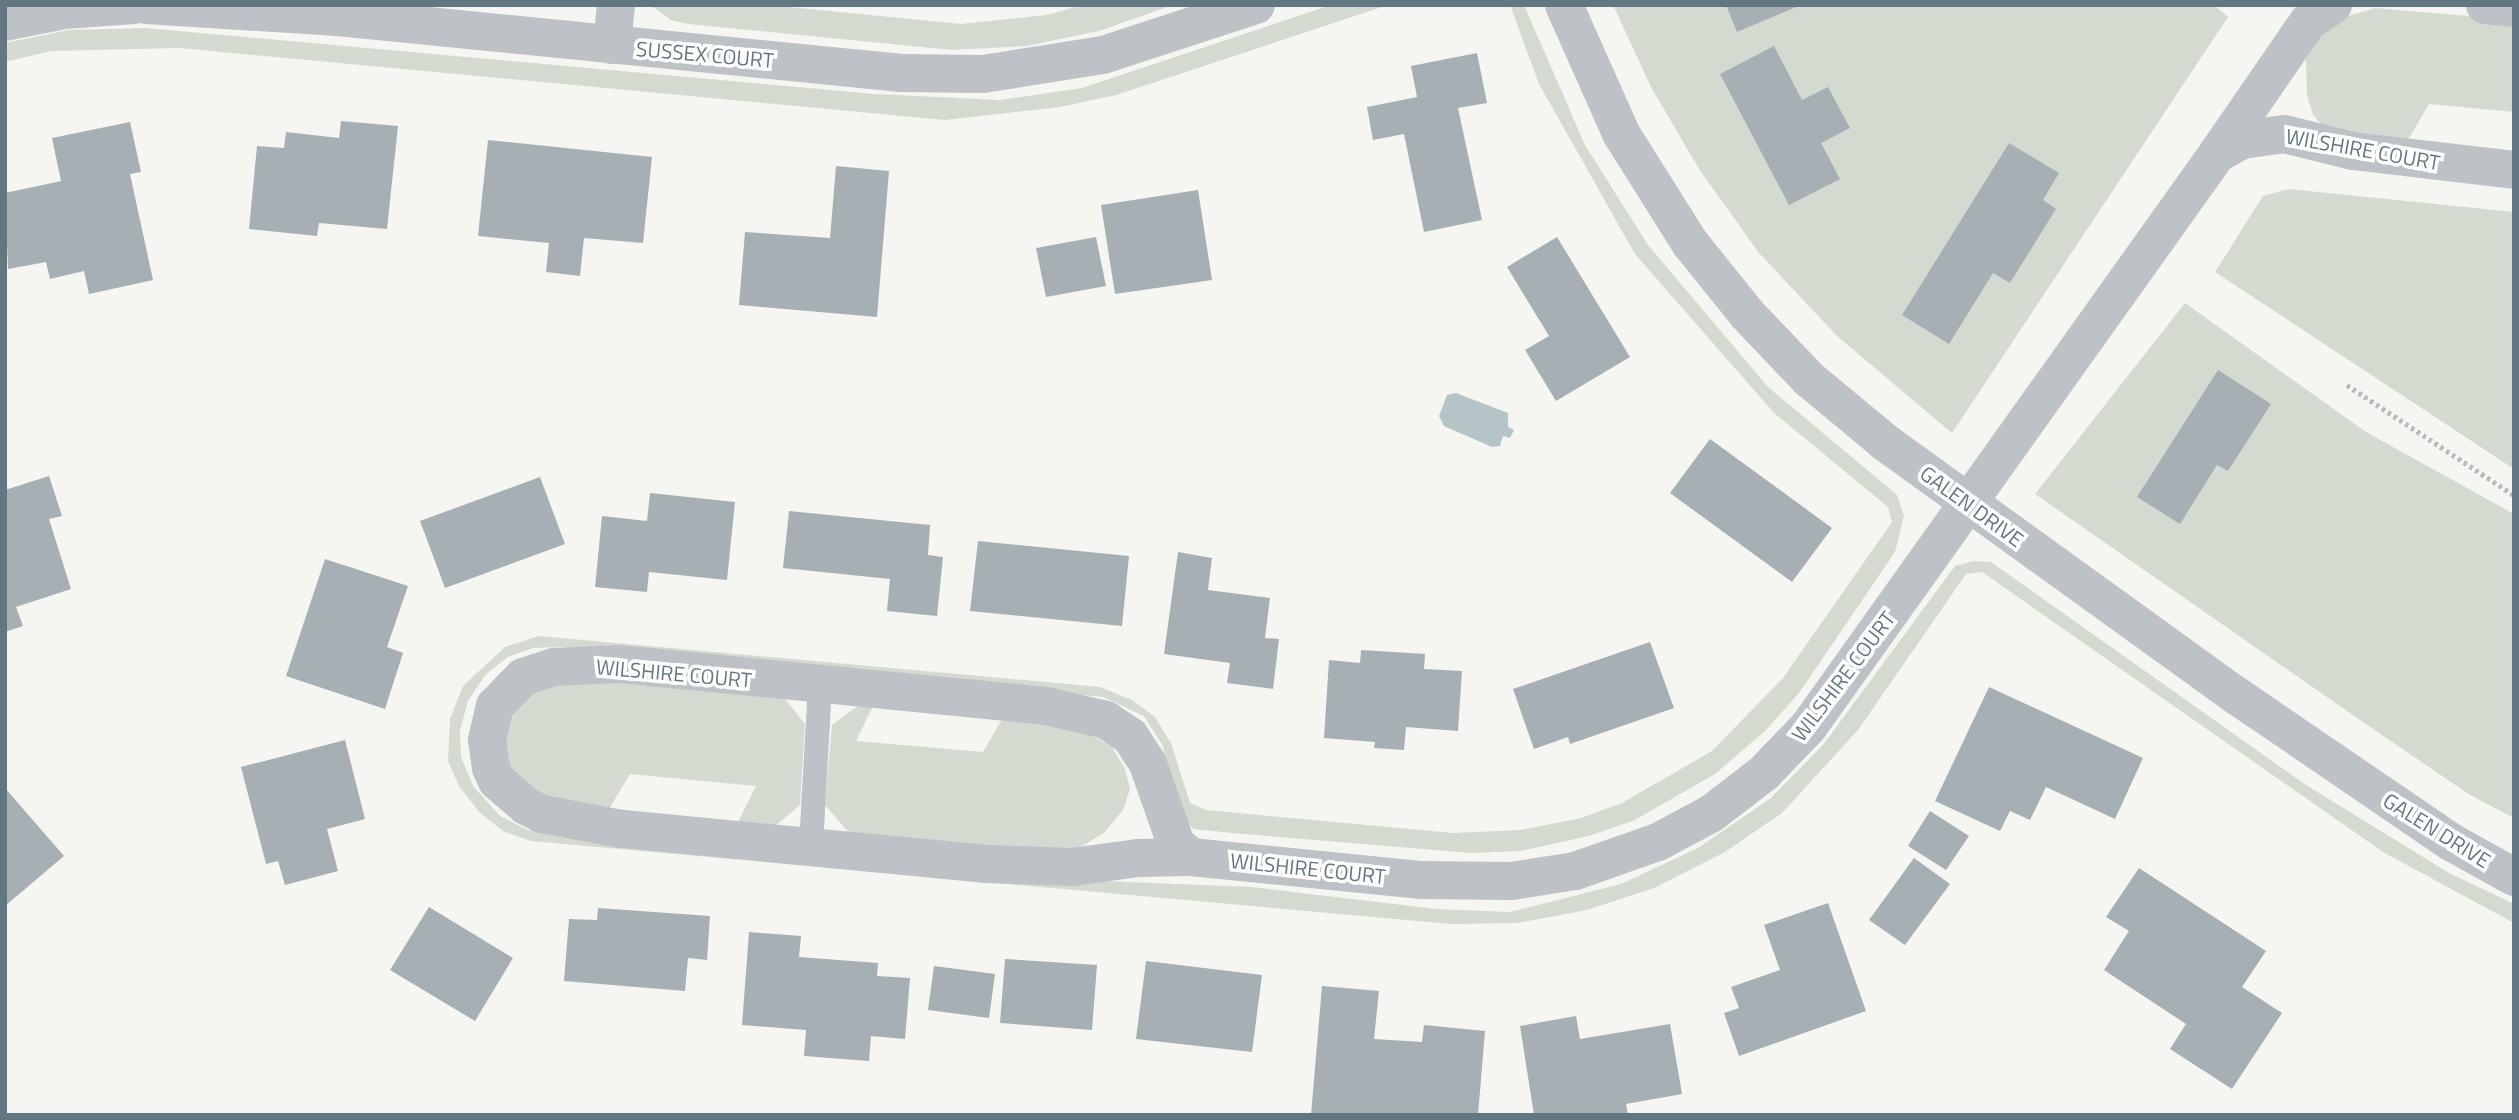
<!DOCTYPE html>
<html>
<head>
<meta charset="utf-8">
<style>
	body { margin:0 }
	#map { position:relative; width:2519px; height:1120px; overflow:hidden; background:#f5f5f1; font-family:"Titillium Web",sans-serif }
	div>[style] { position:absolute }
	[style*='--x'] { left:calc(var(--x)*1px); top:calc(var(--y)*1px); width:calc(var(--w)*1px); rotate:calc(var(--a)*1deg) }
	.green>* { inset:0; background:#d5dad0 }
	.water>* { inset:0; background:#b5c4c7 }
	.building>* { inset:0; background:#a6b0b4 }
	.path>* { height:4.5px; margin-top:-2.25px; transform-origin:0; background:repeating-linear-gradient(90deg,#b7bbbd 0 3.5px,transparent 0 7px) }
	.service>* { height:24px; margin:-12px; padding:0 12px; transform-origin:12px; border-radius:12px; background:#bdc2c6 }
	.minor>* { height:38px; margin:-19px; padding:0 19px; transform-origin:19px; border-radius:19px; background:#bdc2c6 }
	.tertiary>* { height:38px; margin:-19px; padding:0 19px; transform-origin:19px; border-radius:19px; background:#bdc2c6 }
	span { translate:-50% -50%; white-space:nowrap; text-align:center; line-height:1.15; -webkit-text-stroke:7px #fff; paint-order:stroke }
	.street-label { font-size:21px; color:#637783 }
	.frame { position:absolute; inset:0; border:7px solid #637783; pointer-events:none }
</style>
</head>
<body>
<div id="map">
	<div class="green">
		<i style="clip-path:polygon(650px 5px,769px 5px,961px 24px,1047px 15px,1082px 5px,1173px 5px,1099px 31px,1027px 46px,952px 50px,688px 24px,671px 20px)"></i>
		<i style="clip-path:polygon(1331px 5px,1388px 5px,1116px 95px,1060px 107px,945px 120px,180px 48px,51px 51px,5px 62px,5px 43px,69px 30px,146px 28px,874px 94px,1000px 100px,1082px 88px)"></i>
		<i style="clip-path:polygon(1510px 5px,1524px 5px,1585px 145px,1648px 245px,1768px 387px,1897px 495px,1904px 516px,1895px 552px,1799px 693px,1765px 731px,1715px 774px,1635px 820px,1589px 836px,1520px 851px,1471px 853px,1232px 833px,1194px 829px,1176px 812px,1163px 746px,1144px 716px,1103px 697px,561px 647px,533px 648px,508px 657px,486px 674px,468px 701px,460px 730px,461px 757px,473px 786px,500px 816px,528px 830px,1102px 881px,1252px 887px,1436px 909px,1510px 912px,1621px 884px,1698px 848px,1771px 798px,1823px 745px,1955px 566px,1974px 561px,1991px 562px,2306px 785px,2449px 873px,2514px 904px,2514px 923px,2383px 852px,1982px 572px,1966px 574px,1858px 730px,1782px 813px,1725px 852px,1654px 888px,1587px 910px,1517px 923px,1451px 924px,531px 841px,503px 831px,479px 812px,459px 786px,448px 761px,450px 719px,463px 686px,505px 647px,539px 636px,1100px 687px,1132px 700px,1155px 717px,1171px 743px,1190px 803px,1206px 810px,1453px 833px,1520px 830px,1581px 818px,1622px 803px,1712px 751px,1783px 678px,1892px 522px,1888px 507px,1774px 413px,1635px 254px,1539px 84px)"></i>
		<i style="clip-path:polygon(1613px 5px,2214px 5px,2228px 17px,1952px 433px,1837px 336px,1759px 253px,1699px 169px,1652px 89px)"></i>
		<i style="clip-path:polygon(2375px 8px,2514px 20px,2514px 112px,2429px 104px,2405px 145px,2327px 130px,2313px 115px,2307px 95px,2306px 59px,2312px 45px,2335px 20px)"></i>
		<i style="clip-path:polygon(2289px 189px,2514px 212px,2514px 469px,2215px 272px,2263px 196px)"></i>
		<i style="clip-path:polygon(2185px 303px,2366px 432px,2514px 514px,2514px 818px,2470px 795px,2360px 720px,2035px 494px)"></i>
		<i style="clip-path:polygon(586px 676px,782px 695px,805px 724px,800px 805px,774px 827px,737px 824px,756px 786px,630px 774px,608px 811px,559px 805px,520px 781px,506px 759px,503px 736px,509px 719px,535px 689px)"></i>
		<i style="clip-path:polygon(862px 703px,874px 704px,856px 741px,983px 752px,1004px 716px,1082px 729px,1112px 747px,1125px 769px,1130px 789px,1123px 810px,1104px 833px,1077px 849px,1044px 851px,850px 834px,825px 805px,832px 725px)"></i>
	</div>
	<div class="water">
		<i style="clip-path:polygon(1456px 393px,1508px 413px,1508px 427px,1514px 430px,1510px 438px,1503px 436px,1500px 446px,1492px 447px,1444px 426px,1439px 416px,1447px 395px)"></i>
	</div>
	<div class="building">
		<i style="clip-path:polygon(1726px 5px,1801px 5px,1737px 32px)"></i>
		<i style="clip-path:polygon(1774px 46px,1802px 100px,1828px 87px,1850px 128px,1821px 143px,1840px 179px,1789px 205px,1720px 74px)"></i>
		<i style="clip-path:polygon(1477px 53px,1487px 103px,1458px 108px,1482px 220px,1424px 232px,1404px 134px,1373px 140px,1367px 107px,1417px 97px,1411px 66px)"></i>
		<i style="clip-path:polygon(341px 121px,398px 126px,387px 229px,319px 223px,317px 236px,249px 229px,257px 146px,284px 148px,286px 132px,339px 138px)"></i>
		<i style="clip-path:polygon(130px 122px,141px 172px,130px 174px,153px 280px,89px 294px,84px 271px,50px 279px,46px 262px,8px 269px,5px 193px,61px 181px,52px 138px)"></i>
		<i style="clip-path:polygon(488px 140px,652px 157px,643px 243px,584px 238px,580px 276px,546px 272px,549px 243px,478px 236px)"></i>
		<i style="clip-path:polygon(2009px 143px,2059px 173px,2043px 200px,2056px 209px,2010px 283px,1993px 273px,1949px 344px,1902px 315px)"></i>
		<i style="clip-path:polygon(836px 166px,889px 171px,877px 317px,739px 305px,745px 232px,830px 238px)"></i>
		<i style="clip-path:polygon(1198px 190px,1212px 280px,1115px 294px,1101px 205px)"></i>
		<i style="clip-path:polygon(1096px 237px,1106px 286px,1046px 297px,1036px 248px)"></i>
		<i style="clip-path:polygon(1557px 237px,1630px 357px,1556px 401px,1525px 350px,1549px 336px,1507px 267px)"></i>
		<i style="clip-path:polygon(2218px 370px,2271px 404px,2228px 471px,2217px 465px,2180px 524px,2137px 497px)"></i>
		<i style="clip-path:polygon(1710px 439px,1832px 528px,1792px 582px,1670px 493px)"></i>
		<i style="clip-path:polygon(49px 476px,62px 516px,49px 519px,71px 589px,16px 607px,23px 626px,5px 632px,5px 490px)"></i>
		<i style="clip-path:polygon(540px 477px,565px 544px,445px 588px,420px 521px)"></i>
		<i style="clip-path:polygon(650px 493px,735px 502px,727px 580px,649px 572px,647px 592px,595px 587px,602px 516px,647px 521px)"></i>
		<i style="clip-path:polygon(789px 511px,930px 525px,928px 555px,943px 557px,937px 616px,887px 611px,890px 579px,783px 568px)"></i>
		<i style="clip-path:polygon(978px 541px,1129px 556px,1122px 626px,970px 611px)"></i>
		<i style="clip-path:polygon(1178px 552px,1212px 558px,1208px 590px,1270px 598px,1265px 638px,1279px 639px,1273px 689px,1227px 683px,1230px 663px,1164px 654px)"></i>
		<i style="clip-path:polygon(325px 559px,408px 586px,387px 647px,403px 653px,385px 709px,286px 676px)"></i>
		<i style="clip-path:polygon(1650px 642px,1674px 708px,1570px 744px,1568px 737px,1534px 749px,1513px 689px)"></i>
		<i style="clip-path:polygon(1361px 650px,1425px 654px,1424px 669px,1462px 671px,1458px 731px,1406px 727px,1404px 750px,1374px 748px,1375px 742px,1324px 738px,1329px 660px,1360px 663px)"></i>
		<i style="clip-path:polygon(1989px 687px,2143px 758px,2115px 819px,2046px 787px,2030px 820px,2010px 811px,2000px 831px,1935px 801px)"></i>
		<i style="clip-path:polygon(345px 740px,365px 819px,327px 829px,338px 871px,285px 885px,278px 861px,266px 864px,241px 767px)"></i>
		<i style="clip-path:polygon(5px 788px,64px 856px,5px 906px)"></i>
		<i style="clip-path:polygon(1930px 811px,1969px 836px,1946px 870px,1908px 846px)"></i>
		<i style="clip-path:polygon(1914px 858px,1950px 884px,1905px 945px,1869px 920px)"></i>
		<i style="clip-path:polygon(2139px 868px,2266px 951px,2242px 987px,2282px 1013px,2232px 1089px,2170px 1049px,2186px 1024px,2104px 970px,2129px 931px,2106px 917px)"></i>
		<i style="clip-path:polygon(1828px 903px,1866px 1011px,1739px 1056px,1724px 1013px,1739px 1008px,1731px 987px,1780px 970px,1764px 925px)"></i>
		<i style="clip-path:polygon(429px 907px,513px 958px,475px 1021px,390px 970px)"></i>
		<i style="clip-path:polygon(598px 908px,710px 916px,707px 960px,688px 958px,685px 991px,564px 981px,569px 919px,597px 920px)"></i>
		<i style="clip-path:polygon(749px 932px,801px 936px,799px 957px,878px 963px,877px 976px,910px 978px,905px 1039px,871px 1036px,869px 1061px,804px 1056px,806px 1030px,742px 1025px)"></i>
		<i style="clip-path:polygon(1005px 959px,1097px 965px,1092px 1030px,1000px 1023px)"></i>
		<i style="clip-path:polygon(1146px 961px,1262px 975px,1252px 1052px,1136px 1039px)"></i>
		<i style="clip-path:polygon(934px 966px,995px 974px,989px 1018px,928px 1010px)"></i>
		<i style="clip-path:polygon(1322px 986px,1379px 991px,1374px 1039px,1422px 1042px,1424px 1025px,1485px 1031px,1478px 1115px,1311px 1115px)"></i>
		<i style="clip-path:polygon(1576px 1016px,1580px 1039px,1670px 1024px,1682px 1094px,1626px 1104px,1628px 1115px,1534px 1115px,1520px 1026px)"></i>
	</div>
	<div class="path">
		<i style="--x:2347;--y:385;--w:200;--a:33.4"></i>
	</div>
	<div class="service">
		<i style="--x:811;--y:846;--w:160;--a:-86.8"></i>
	</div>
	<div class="minor">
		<i style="--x:146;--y:5;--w:192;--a:3.6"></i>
		<i style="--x:338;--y:17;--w:566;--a:5.68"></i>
		<i style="--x:901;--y:73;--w:82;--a:0.7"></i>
		<i style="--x:983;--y:74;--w:121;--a:-9"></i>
		<i style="--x:1103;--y:55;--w:161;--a:-18.1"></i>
		<i style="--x:2333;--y:5;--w:30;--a:146"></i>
		<i style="--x:2308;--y:22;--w:160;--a:124.6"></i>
		<i style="--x:2217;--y:154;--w:29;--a:-29"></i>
		<i style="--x:2242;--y:140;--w:42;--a:-8.1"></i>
		<i style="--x:2284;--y:134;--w:71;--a:13.8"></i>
		<i style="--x:2353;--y:151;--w:162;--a:6.7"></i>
		<i style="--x:2485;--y:5;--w:29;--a:6"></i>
		<i style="--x:5;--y:22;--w:60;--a:-11.5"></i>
		<i style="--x:64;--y:10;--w:71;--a:-4"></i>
		<i style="--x:612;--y:45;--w:40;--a:-84.3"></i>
		<i style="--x:619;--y:664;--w:429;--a:5.6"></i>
		<i style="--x:1046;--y:706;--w:62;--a:13.1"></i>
		<i style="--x:1106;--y:720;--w:29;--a:34"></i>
		<i style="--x:1130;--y:736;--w:33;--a:57"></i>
		<i style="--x:1148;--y:764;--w:85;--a:70.7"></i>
		<i style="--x:1176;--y:844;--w:20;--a:41"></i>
		<i style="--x:1191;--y:857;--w:53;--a:178.9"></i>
		<i style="--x:1138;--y:858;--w:67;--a:172.2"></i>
		<i style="--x:1072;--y:867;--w:85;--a:-178"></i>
		<i style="--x:987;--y:864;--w:368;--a:-174.5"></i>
		<i style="--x:621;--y:829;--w:80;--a:-169.2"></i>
		<i style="--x:542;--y:814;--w:18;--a:-153"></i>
		<i style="--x:526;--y:806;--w:38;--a:-139"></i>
		<i style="--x:497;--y:781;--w:14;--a:-115"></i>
		<i style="--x:491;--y:768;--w:28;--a:-98"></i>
		<i style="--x:487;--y:740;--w:35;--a:-77"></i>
		<i style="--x:495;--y:706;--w:40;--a:-46"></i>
		<i style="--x:523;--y:677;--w:33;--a:-18"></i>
		<i style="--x:554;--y:667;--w:65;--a:-2.6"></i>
		<i style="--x:1191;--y:857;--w:232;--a:5.7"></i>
		<i style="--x:1422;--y:880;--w:90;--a:0.6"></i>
		<i style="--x:1512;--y:881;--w:64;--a:-9"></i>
		<i style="--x:1575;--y:871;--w:88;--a:-19.3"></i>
		<i style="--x:1658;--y:842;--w:61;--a:-28.2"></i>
		<i style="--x:1712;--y:813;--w:66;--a:-37.6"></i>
		<i style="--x:1764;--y:773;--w:65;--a:-46.2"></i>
		<i style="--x:1809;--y:726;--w:703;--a:-54.5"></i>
	</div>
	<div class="tertiary">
		<i style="--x:1564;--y:5;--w:142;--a:66"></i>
		<i style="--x:1622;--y:135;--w:128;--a:57.8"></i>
		<i style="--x:1690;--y:243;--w:91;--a:51.2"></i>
		<i style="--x:1747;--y:314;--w:90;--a:46.4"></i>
		<i style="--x:1809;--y:379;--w:100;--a:39.7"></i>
		<i style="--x:1886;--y:443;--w:433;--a:35.8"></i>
		<i style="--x:2237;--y:696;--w:259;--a:34.3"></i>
		<i style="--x:2451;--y:842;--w:72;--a:29.1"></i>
	</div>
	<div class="street-label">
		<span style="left:705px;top:54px;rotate:5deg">SUSSEX COURT</span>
		<span style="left:2363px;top:149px;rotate:10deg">WILSHIRE COURT</span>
		<span style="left:1972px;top:506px;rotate:36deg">GALEN DRIVE</span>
		<span style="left:674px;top:673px;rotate:5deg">WILSHIRE COURT</span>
		<span style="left:1843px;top:676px;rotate:-53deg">WILSHIRE COURT</span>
		<span style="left:2437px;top:830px;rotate:32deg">GALEN DRIVE</span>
		<span style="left:1308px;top:868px;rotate:6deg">WILSHIRE COURT</span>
	</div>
	<div class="frame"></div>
</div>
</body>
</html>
